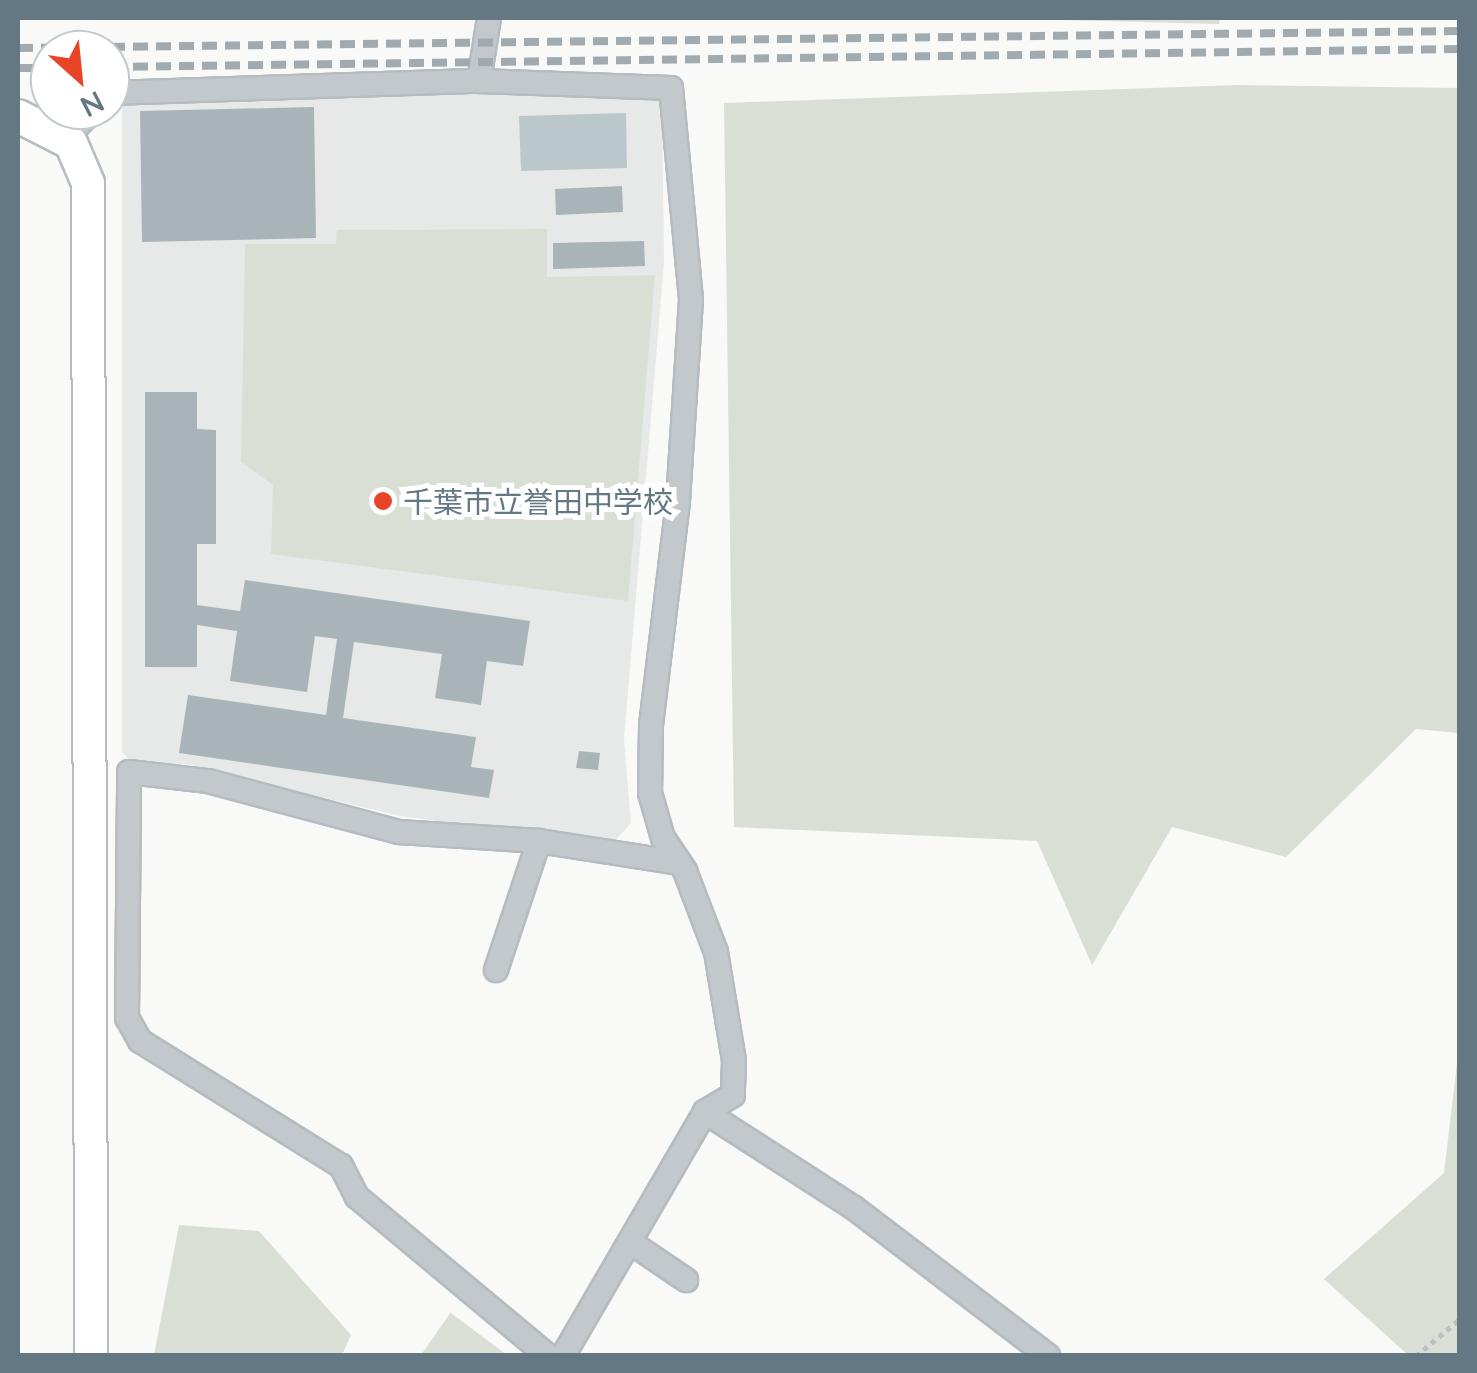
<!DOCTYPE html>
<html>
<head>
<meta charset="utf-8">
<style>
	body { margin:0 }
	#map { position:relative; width:1477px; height:1373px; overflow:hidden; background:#f9f9f7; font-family:Lato,"Noto Sans JP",sans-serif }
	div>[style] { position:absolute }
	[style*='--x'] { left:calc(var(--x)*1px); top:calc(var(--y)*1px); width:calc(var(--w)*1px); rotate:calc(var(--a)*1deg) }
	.built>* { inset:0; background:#e7e9e8 }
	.green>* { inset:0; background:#dadfd6 }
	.water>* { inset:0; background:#bac8cb }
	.building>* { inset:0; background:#a9b4b9 }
	.path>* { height:5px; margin-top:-2.5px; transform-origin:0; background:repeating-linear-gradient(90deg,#bcc0c2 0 5px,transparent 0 10px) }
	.roads { filter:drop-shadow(2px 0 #b5bcc0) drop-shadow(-2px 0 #b5bcc0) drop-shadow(0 2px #b5bcc0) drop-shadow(0 -2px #b5bcc0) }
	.street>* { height:22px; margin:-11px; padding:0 11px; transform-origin:11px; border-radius:11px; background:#c2c8cb }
	.secondary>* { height:32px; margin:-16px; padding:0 16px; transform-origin:16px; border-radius:16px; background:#fff }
	.rail>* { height:8px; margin-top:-4px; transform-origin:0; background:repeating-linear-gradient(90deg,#a1aaaf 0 15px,transparent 0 23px) }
	.dots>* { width:28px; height:28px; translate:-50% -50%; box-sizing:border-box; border:5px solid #fff; border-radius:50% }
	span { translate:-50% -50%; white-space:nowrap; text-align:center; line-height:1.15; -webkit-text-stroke:10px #fff; paint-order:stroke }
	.poi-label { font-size:30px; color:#647883 }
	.left { translate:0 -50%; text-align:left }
	.frame { position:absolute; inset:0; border:20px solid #647883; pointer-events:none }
	.north { position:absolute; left:30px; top:30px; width:100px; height:100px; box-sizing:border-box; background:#fff; border:2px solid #c1c9cd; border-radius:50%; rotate:153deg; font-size:28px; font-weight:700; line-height:40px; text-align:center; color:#647883 }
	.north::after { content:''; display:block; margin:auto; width:35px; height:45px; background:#e84528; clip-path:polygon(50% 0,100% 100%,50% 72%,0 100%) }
</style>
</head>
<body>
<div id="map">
	<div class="built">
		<i style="clip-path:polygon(647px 89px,662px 101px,664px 263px,624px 739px,631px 823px,611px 845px,400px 816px,185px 764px,133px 763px,122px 752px,122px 95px)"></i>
	</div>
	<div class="green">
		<i style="clip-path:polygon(986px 18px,1220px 18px,1219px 24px)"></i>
		<i style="clip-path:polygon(1238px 85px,1459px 88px,1459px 733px,1416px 729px,1286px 857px,1172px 827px,1092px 965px,1037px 841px,734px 827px,724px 103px)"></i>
		<i style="clip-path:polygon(547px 229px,547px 277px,655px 275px,628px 601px,271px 554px,273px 485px,241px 462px,245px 244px,336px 244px,337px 230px)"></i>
		<i style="clip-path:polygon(1459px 1046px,1459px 1355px,1408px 1355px,1324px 1279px,1444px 1173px)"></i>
		<i style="clip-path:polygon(179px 1225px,259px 1231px,351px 1335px,342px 1355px,154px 1355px)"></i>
		<i style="clip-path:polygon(451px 1312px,451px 1313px,507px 1355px,421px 1355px)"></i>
	</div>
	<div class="water">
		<i style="clip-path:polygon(626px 113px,627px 168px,521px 171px,519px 116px)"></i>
	</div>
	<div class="building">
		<i style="clip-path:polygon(314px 107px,316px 238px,142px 242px,140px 111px)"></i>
		<i style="clip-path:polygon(622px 186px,623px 212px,556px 215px,555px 189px)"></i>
		<i style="clip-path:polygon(644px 241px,645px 266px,553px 269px,553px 243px)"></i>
		<i style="clip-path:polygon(145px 392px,197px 392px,197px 429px,216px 430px,216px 544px,197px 544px,197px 605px,240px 611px,245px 580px,530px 621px,523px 666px,487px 661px,481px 705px,435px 698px,442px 654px,354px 642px,343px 718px,476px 737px,471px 767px,494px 770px,489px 798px,179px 753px,188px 695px,326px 715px,337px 639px,315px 636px,307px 692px,230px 681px,237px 631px,197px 625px,197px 667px,145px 667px)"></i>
		<i style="clip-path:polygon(579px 751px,600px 753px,598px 770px,576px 768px)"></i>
	</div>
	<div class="path">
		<i style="--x:1416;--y:1356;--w:57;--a:-40.1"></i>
	</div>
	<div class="roads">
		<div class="street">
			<i style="--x:479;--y:81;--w:64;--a:-81"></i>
			<i style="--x:110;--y:93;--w:369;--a:-1.9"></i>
			<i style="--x:479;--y:81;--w:192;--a:2.1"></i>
			<i style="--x:671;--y:88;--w:213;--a:84.6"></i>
			<i style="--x:691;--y:300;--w:202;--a:93.7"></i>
			<i style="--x:678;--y:502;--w:225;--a:96.9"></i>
			<i style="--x:651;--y:725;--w:68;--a:90.8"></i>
			<i style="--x:650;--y:793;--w:47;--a:73.9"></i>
			<i style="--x:663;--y:838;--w:40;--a:56"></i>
			<i style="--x:685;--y:871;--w:87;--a:69.1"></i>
			<i style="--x:716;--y:952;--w:110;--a:80.6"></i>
			<i style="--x:734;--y:1061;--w:34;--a:92"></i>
			<i style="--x:733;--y:1095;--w:33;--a:149"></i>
			<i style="--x:705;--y:1112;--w:282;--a:120.2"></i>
			<i style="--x:65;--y:139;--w:40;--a:-46"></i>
			<i style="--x:496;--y:970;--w:136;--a:-71.6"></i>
			<i style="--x:705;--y:1112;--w:177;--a:32.8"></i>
			<i style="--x:854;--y:1208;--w:244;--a:37.3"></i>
			<i style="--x:630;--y:1242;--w:68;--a:34.2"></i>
			<i style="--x:548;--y:1356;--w:249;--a:-140.2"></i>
			<i style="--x:357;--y:1197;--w:35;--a:-117"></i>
			<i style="--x:341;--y:1166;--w:237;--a:-148.1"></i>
			<i style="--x:140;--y:1041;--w:26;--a:-119"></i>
			<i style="--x:127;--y:1018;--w:246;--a:-89.5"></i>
			<i style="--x:129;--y:772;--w:80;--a:6.5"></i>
			<i style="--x:208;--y:781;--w:198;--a:15"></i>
			<i style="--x:399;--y:832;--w:140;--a:3.7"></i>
			<i style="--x:539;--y:841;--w:142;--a:8.9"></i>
		</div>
		<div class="secondary">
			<i style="--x:18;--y:116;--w:59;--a:27"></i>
			<i style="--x:71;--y:143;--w:43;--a:67"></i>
			<i style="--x:88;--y:183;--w:1173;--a:89.85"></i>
		</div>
	</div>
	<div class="rail">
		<i style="--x:18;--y:48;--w:1442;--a:-0.68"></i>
		<i style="--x:110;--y:67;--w:1350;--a:-0.76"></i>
		<i style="--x:18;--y:68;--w:32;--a:0"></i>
	</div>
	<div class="dots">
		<i style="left:383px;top:501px;background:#e84528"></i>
	</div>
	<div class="poi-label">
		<span class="left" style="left:403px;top:501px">千葉市立誉田中学校</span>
	</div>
	<div class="frame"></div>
	<div class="north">N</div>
</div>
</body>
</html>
